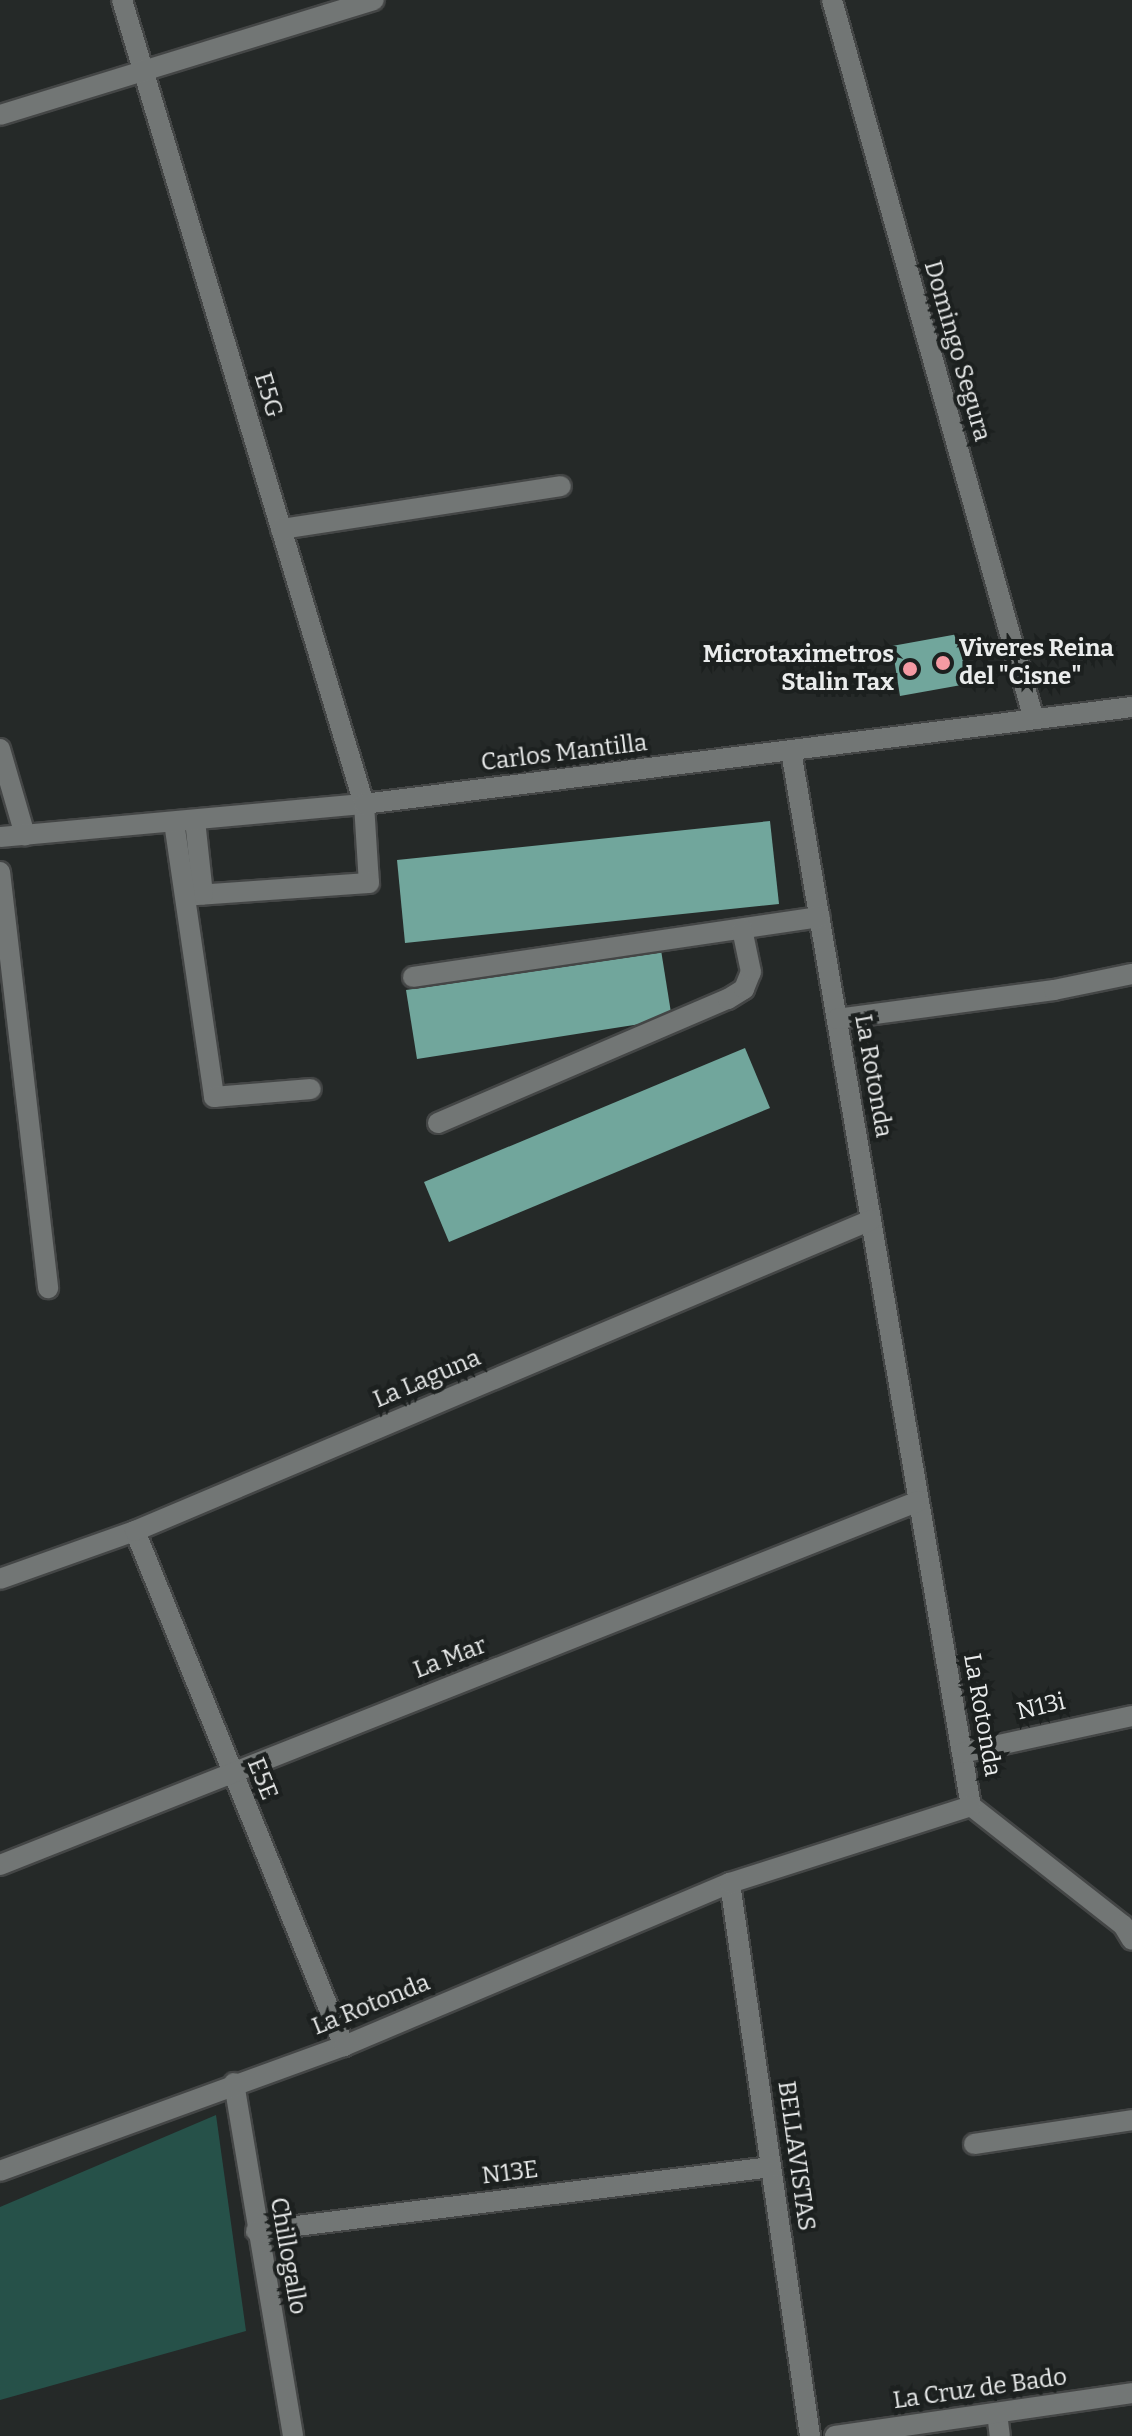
<!DOCTYPE html>
<html>
<head>
<meta charset="utf-8">
<style>
	body { margin:0 }
	#map { position:relative; width:1132px; height:2436px; overflow:hidden; background:#252928; font-family:Bitter,serif }
	div>[style] { position:absolute }
	[style*='--x'] { left:calc(var(--x)*1px); top:calc(var(--y)*1px); width:calc(var(--w)*1px); rotate:calc(var(--a)*1deg) }
	.green>* { inset:0; background:#265149 }
	.building>* { inset:0; background:#71a69c }
	.roads { filter:drop-shadow(2px 0 #444646) drop-shadow(-2px 0 #444646) drop-shadow(0 2px #444646) drop-shadow(0 -2px #444646) }
	.minor>* { height:20px; margin:-10px; padding:0 10px; transform-origin:10px; border-radius:10px; background:#727675 }
	.dots>* { width:22px; height:22px; translate:-50% -50%; box-sizing:border-box; border:4px solid #1c201f; border-radius:50% }
	span { translate:-50% -50%; white-space:nowrap; text-align:center; line-height:1.15; -webkit-text-stroke:8px #1c201f; paint-order:stroke }
	.street-label { font-size:24px; color:#eaecec }
	.poi-label { font-size:24px; color:#eaecec; font-weight:700 }
	.left { translate:0 -50%; text-align:left }
	.right { translate:-100% -50%; text-align:right }
</style>
</head>
<body>
<div id="map">
	<div class="green">
		<i style="clip-path:polygon(216px 2115px,246px 2331px,0 2400px,0 2207px)"></i>
	</div>
	<div class="building">
		<i style="clip-path:polygon(958px 634px,967px 684px,900px 696px,892px 646px)"></i>
		<i style="clip-path:polygon(770px 821px,779px 904px,405px 943px,397px 860px)"></i>
		<i style="clip-path:polygon(661px 950px,672px 1019px,417px 1059px,406px 990px)"></i>
		<i style="clip-path:polygon(745px 1048px,770px 1108px,449px 1242px,424px 1182px)"></i>
	</div>
	<div class="roads">
		<div class="minor">
			<i style="--x:122;--y:0;--w:840;--a:73.25"></i>
			<i style="--x:364;--y:804;--w:79;--a:86.4"></i>
			<i style="--x:369;--y:883;--w:184;--a:176"></i>
			<i style="--x:832;--y:0;--w:744;--a:74.32"></i>
			<i style="--x:0;--y:115;--w:391;--a:-17.1"></i>
			<i style="--x:281;--y:529;--w:283;--a:-8.7"></i>
			<i style="--x:0;--y:749;--w:90;--a:73.8"></i>
			<i style="--x:791;--y:751;--w:1070;--a:80.32"></i>
			<i style="--x:195;--y:820;--w:75;--a:83.9"></i>
			<i style="--x:174;--y:822;--w:278;--a:81.7"></i>
			<i style="--x:214;--y:1097;--w:97;--a:-4.7"></i>
			<i style="--x:0;--y:837;--w:365;--a:-5.2"></i>
			<i style="--x:364;--y:804;--w:774;--a:-7.2"></i>
			<i style="--x:0;--y:872;--w:419;--a:83.4"></i>
			<i style="--x:413;--y:977;--w:411;--a:-8.4"></i>
			<i style="--x:837;--y:1019;--w:219;--a:-7.6"></i>
			<i style="--x:1054;--y:990;--w:80;--a:-11.6"></i>
			<i style="--x:438;--y:1123;--w:315;--a:-23.2"></i>
			<i style="--x:728;--y:999;--w:19;--a:-32"></i>
			<i style="--x:744;--y:989;--w:18;--a:-68"></i>
			<i style="--x:751;--y:972;--w:44;--a:-101.8"></i>
			<i style="--x:135;--y:1531;--w:556;--a:67.91"></i>
			<i style="--x:0;--y:1579;--w:143;--a:-19.6"></i>
			<i style="--x:135;--y:1531;--w:799;--a:-22.91"></i>
			<i style="--x:962;--y:1753;--w:174;--a:-12.3"></i>
			<i style="--x:971;--y:1806;--w:193;--a:38.1"></i>
			<i style="--x:1123;--y:1925;--w:17;--a:59"></i>
			<i style="--x:0;--y:1865;--w:988;--a:-21.61"></i>
			<i style="--x:730;--y:1883;--w:559;--a:81.77"></i>
			<i style="--x:234;--y:2083;--w:358;--a:80.5"></i>
			<i style="--x:974;--y:2144;--w:160;--a:-8.6"></i>
			<i style="--x:0;--y:2171;--w:366;--a:-20"></i>
			<i style="--x:344;--y:2046;--w:419;--a:-22.9"></i>
			<i style="--x:730;--y:1883;--w:253;--a:-17.7"></i>
			<i style="--x:256;--y:2231;--w:519;--a:-7.08"></i>
			<i style="--x:997;--y:2413;--w:23;--a:83"></i>
			<i style="--x:835;--y:2436;--w:300;--a:-8.2"></i>
		</div>
	</div>
	<div class="dots">
		<i style="left:943px;top:663px;background:#f49aa3"></i>
		<i style="left:910px;top:669px;background:#f49aa3"></i>
	</div>
	<div class="street-label">
		<span style="left:957px;top:351px;rotate:74deg">Domingo Segura</span>
		<span style="left:268px;top:395px;rotate:73deg">E5G</span>
		<span style="left:564px;top:753px;rotate:-7deg">Carlos Mantilla</span>
		<span style="left:873px;top:1076px;rotate:80deg">La Rotonda</span>
		<span style="left:427px;top:1379px;rotate:-23deg">La Laguna</span>
		<span style="left:450px;top:1658px;rotate:-21deg">La Mar</span>
		<span style="left:1041px;top:1707px;rotate:-13deg">N13i</span>
		<span style="left:982px;top:1715px;rotate:80deg">La Rotonda</span>
		<span style="left:262px;top:1779px;rotate:68deg">E5E</span>
		<span style="left:371px;top:2005px;rotate:-22deg">La Rotonda</span>
		<span style="left:796px;top:2156px;rotate:82deg">BELLAVISTAS</span>
		<span style="left:510px;top:2173px;rotate:-7deg">N13E</span>
		<span style="left:288px;top:2256px;rotate:80deg">Chillogallo</span>
		<span style="left:980px;top:2389px;rotate:-8deg">La Cruz de Bado</span>
	</div>
	<div class="poi-label">
		<span class="left" style="left:959px;top:663px">Viveres Reina<br>del "Cisne"</span>
		<span class="right" style="left:894px;top:669px">Microtaximetros<br>Stalin Tax</span>
	</div>
</div>
</body>
</html>
